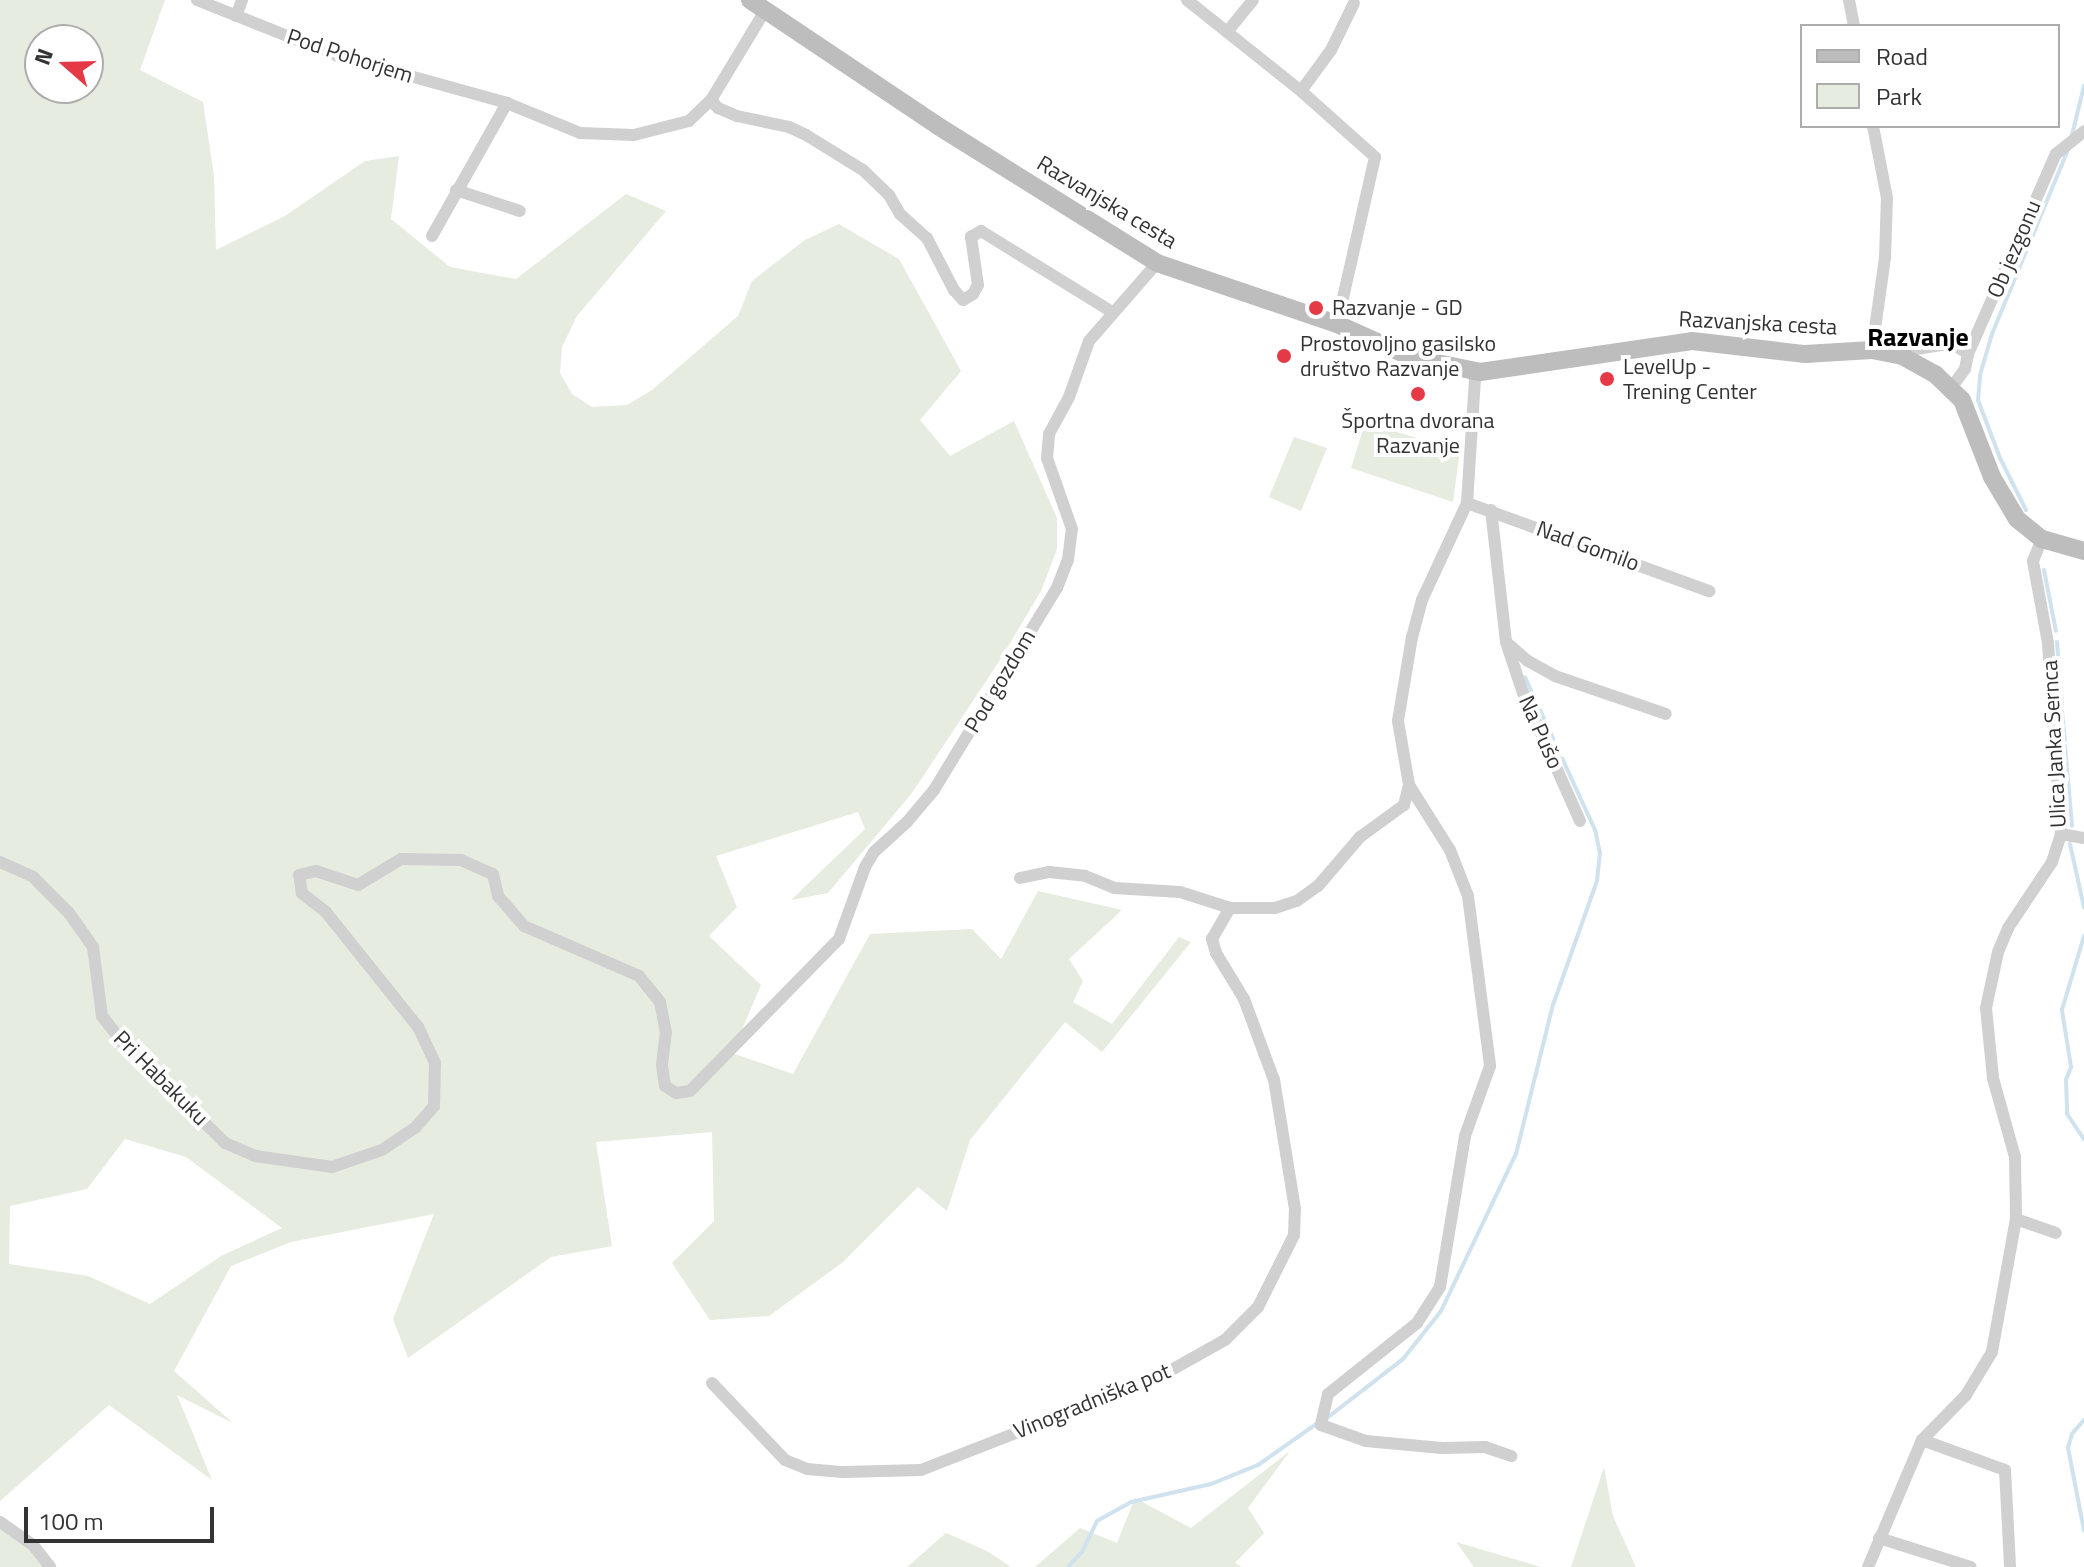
<!DOCTYPE html>
<html>
<head>
<meta charset="utf-8">
<style>
	body { margin:0 }
	#map { position:relative; width:2084px; height:1567px; overflow:hidden; background:#fff; font-family:"Titillium Web",sans-serif }
	div>[style] { position:absolute }
	[style*='--x'] { left:calc(var(--x)*1px); top:calc(var(--y)*1px); width:calc(var(--w)*1px); rotate:calc(var(--a)*1deg) }
	.green>* { inset:0; background:#e6ecdf }
	.stream>* { height:4px; margin:-2px; padding:0 2px; transform-origin:2px; border-radius:2px; background:#cfe2ee }
	.street>* { height:12px; margin:-6px; padding:0 6px; transform-origin:6px; border-radius:6px; background:#d0d0d0 }
	.secondary>* { height:18px; margin:-9px; padding:0 9px; transform-origin:9px; border-radius:9px; background:#bdbdbd }
	.dots>* { width:22px; height:22px; translate:-50% -50%; box-sizing:border-box; border:4px solid #fff; border-radius:50% }
	span { translate:-50% -50%; white-space:nowrap; text-align:center; line-height:1.15; -webkit-text-stroke:8px #fff; paint-order:stroke }
	.street-label { font-size:22px; color:#333 }
	.poi-label { font-size:22px; color:#333 }
	.left { translate:0 -50%; text-align:left }
	.quarter-label { font-size:26px; color:#000; font-weight:700 }
	.legend { position:absolute; left:1800px; top:24px; width:260px; height:104px; box-sizing:border-box; background:#fff; border:2px solid #adadad; margin:0; padding:10px 14px; list-style:none; font-size:24px; color:#333 }
	.legend li { display:flex; align-items:center; gap:16px; height:40px }
	.legend b { width:40px; border:2px solid #adadad }
	.north { position:absolute; left:24px; top:24px; width:80px; height:80px; box-sizing:border-box; background:#fff; border:2px solid #adadad; border-radius:50%; rotate:290deg; font-size:22px; font-weight:700; line-height:32px; text-align:center; color:#333 }
	.north::after { content:''; display:block; margin:auto; width:28px; height:36px; background:#e63946; clip-path:polygon(50% 0,100% 100%,50% 72%,0 100%) }
	.scale { position:absolute; left:24px; top:1507px; width:190px; height:36px; box-sizing:border-box; border:4px solid #333; border-top:0; padding-left:10px; font-size:24px; line-height:28px; white-space:nowrap; color:#333; -webkit-text-stroke:6px #fff; paint-order:stroke }
</style>
</head>
<body>
<div id="map">
	<div class="green">
		<i style="clip-path:polygon(evenodd,0 0,165px 0,140px 70px,203px 102px,214px 176px,216px 250px,285px 216px,365px 161px,399px 156px,391px 219px,450px 267px,516px 279px,626px 194px,666px 211px,577px 316px,562px 347px,560px 373px,572px 394px,592px 407px,627px 405px,652px 390px,738px 316px,752px 281px,805px 240px,839px 224px,899px 259px,961px 371px,920px 420px,950px 456px,1014px 421px,1057px 518px,1057px 549px,1041px 591px,1000px 660px,912px 793px,828px 893px,791px 900px,865px 829px,858px 812px,716px 856px,737px 907px,709px 936px,761px 985px,732px 1053px,793px 1074px,870px 934px,972px 929px,1001px 959px,1038px 891px,1122px 910px,1069px 959px,1083px 981px,1073px 1002px,1112px 1024px,1179px 937px,1191px 942px,1102px 1052px,1065px 1022px,970px 1140px,947px 1211px,918px 1187px,843px 1262px,769px 1316px,710px 1320px,672px 1263px,714px 1221px,712px 1132px,596px 1142px,612px 1246px,551px 1257px,408px 1358px,393px 1319px,434px 1214px,291px 1242px,231px 1266px,174px 1371px,233px 1423px,177px 1395px,212px 1480px,109px 1405px,0 1501px,0 0,40px 40px,88px 40px,88px 88px,40px 88px,40px 40px,0 0,125px 1139px,186px 1157px,282px 1228px,221px 1256px,150px 1304px,88px 1276px,9px 1264px,10px 1206px,87px 1189px,125px 1139px)"></i>
		<i style="clip-path:polygon(1365px 423px,1460px 450px,1453px 502px,1351px 468px)"></i>
		<i style="clip-path:polygon(1294px 437px,1327px 448px,1301px 511px,1269px 497px)"></i>
		<i style="clip-path:polygon(1290px 1451px,1248px 1508px,1264px 1533px,1235px 1563px,1242px 1567px,1035px 1567px,1080px 1528px,1117px 1543px,1135px 1498px,1191px 1528px)"></i>
		<i style="clip-path:polygon(1604px 1467px,1613px 1516px,1636px 1567px,1571px 1567px)"></i>
		<i style="clip-path:polygon(0 1526px,34px 1541px,43px 1567px,0 1567px)"></i>
		<i style="clip-path:polygon(946px 1533px,987px 1551px,1011px 1567px,907px 1567px)"></i>
		<i style="clip-path:polygon(1456px 1542px,1541px 1567px,1474px 1567px)"></i>
	</div>
	<div class="stream">
		<i style="--x:2071;--y:139;--w:55;--a:-76.2"></i>
		<i style="--x:2026;--y:510;--w:58;--a:-116.6"></i>
		<i style="--x:2000;--y:458;--w:62;--a:-110.8"></i>
		<i style="--x:1978;--y:400;--w:25;--a:-85"></i>
		<i style="--x:1980;--y:375;--w:43;--a:-73.7"></i>
		<i style="--x:1992;--y:334;--w:202;--a:-67.6"></i>
		<i style="--x:2044;--y:570;--w:62;--a:78.9"></i>
		<i style="--x:2057;--y:642;--w:63;--a:85.5"></i>
		<i style="--x:2062;--y:712;--w:28;--a:84"></i>
		<i style="--x:2065;--y:746;--w:80;--a:85"></i>
		<i style="--x:2070;--y:844;--w:65;--a:77.5"></i>
		<i style="--x:2084;--y:936;--w:77;--a:106.6"></i>
		<i style="--x:2062;--y:1010;--w:58;--a:81"></i>
		<i style="--x:2071;--y:1067;--w:14;--a:111"></i>
		<i style="--x:2066;--y:1080;--w:34;--a:88"></i>
		<i style="--x:2067;--y:1114;--w:30;--a:56"></i>
		<i style="--x:1327;--y:1418;--w:96;--a:-37.8"></i>
		<i style="--x:1403;--y:1359;--w:61;--a:-51.6"></i>
		<i style="--x:1441;--y:1311;--w:174;--a:-64.5"></i>
		<i style="--x:1516;--y:1154;--w:154;--a:-76.1"></i>
		<i style="--x:1553;--y:1005;--w:132;--a:-70.5"></i>
		<i style="--x:1597;--y:881;--w:28;--a:-84"></i>
		<i style="--x:1600;--y:853;--w:24;--a:-102"></i>
		<i style="--x:1595;--y:830;--w:168;--a:-114.6"></i>
		<i style="--x:2084;--y:1420;--w:18;--a:131"></i>
		<i style="--x:2072;--y:1434;--w:15;--a:106"></i>
		<i style="--x:2068;--y:1448;--w:84;--a:79"></i>
		<i style="--x:1068;--y:1567;--w:21;--a:-47"></i>
		<i style="--x:1082;--y:1552;--w:34;--a:-64"></i>
		<i style="--x:1097;--y:1521;--w:39;--a:-29"></i>
		<i style="--x:1131;--y:1502;--w:82;--a:-12.7"></i>
		<i style="--x:1211;--y:1484;--w:51;--a:-22"></i>
		<i style="--x:1258;--y:1465;--w:75;--a:-35.2"></i>
	</div>
	<div class="street">
		<i style="--x:197;--y:0;--w:152;--a:21.7"></i>
		<i style="--x:338;--y:56;--w:175;--a:15.5"></i>
		<i style="--x:507;--y:103;--w:79;--a:22.3"></i>
		<i style="--x:580;--y:133;--w:54;--a:2.1"></i>
		<i style="--x:634;--y:135;--w:57;--a:-14.3"></i>
		<i style="--x:689;--y:121;--w:30;--a:-44"></i>
		<i style="--x:711;--y:100;--w:106;--a:-58.9"></i>
		<i style="--x:1187;--y:0;--w:146;--a:38.6"></i>
		<i style="--x:1301;--y:91;--w:99;--a:41.7"></i>
		<i style="--x:1375;--y:157;--w:171;--a:102.8"></i>
		<i style="--x:1849;--y:0;--w:26;--a:79"></i>
		<i style="--x:236;--y:16;--w:17;--a:-69"></i>
		<i style="--x:1227;--y:32;--w:41;--a:-50.9"></i>
		<i style="--x:1301;--y:91;--w:51;--a:-53.8"></i>
		<i style="--x:1331;--y:50;--w:52;--a:-63.9"></i>
		<i style="--x:711;--y:100;--w:11;--a:49"></i>
		<i style="--x:718;--y:108;--w:21;--a:23"></i>
		<i style="--x:737;--y:116;--w:53;--a:11.9"></i>
		<i style="--x:789;--y:127;--w:19;--a:25"></i>
		<i style="--x:806;--y:135;--w:67;--a:31.6"></i>
		<i style="--x:863;--y:170;--w:36;--a:44"></i>
		<i style="--x:889;--y:195;--w:22;--a:60"></i>
		<i style="--x:900;--y:214;--w:36;--a:42"></i>
		<i style="--x:927;--y:238;--w:59;--a:62.6"></i>
		<i style="--x:954;--y:290;--w:13;--a:48"></i>
		<i style="--x:963;--y:300;--w:12;--a:-31"></i>
		<i style="--x:973;--y:294;--w:10;--a:-61"></i>
		<i style="--x:978;--y:285;--w:49;--a:-98.3"></i>
		<i style="--x:971;--y:237;--w:12;--a:-31"></i>
		<i style="--x:981;--y:231;--w:154;--a:31.7"></i>
		<i style="--x:456;--y:190;--w:67;--a:18.2"></i>
		<i style="--x:432;--y:236;--w:153;--a:-60.6"></i>
		<i style="--x:1872;--y:350;--w:94;--a:-82"></i>
		<i style="--x:1885;--y:257;--w:59;--a:-88.1"></i>
		<i style="--x:1887;--y:198;--w:73;--a:-101"></i>
		<i style="--x:1968;--y:354;--w:219;--a:-66.3"></i>
		<i style="--x:2056;--y:154;--w:36;--a:-39"></i>
		<i style="--x:1902;--y:356;--w:10;--a:-37"></i>
		<i style="--x:1910;--y:350;--w:38;--a:-9"></i>
		<i style="--x:1948;--y:344;--w:10;--a:17"></i>
		<i style="--x:1958;--y:347;--w:12;--a:35"></i>
		<i style="--x:1968;--y:354;--w:15;--a:101"></i>
		<i style="--x:1965;--y:369;--w:22;--a:126"></i>
		<i style="--x:1480;--y:372;--w:9;--a:126"></i>
		<i style="--x:1475;--y:379;--w:124;--a:93.7"></i>
		<i style="--x:1467;--y:503;--w:107;--a:114.9"></i>
		<i style="--x:1422;--y:600;--w:38;--a:105"></i>
		<i style="--x:1412;--y:637;--w:85;--a:99.5"></i>
		<i style="--x:1398;--y:721;--w:65;--a:80.2"></i>
		<i style="--x:1409;--y:785;--w:77;--a:57.8"></i>
		<i style="--x:1450;--y:850;--w:49;--a:68.6"></i>
		<i style="--x:1468;--y:896;--w:171;--a:82.6"></i>
		<i style="--x:1490;--y:1066;--w:74;--a:109.7"></i>
		<i style="--x:1465;--y:1136;--w:153;--a:99.4"></i>
		<i style="--x:1440;--y:1287;--w:43;--a:122.6"></i>
		<i style="--x:1417;--y:1323;--w:114;--a:141.4"></i>
		<i style="--x:1328;--y:1394;--w:32;--a:103"></i>
		<i style="--x:1321;--y:1425;--w:48;--a:19.6"></i>
		<i style="--x:1366;--y:1441;--w:76;--a:5.3"></i>
		<i style="--x:1442;--y:1448;--w:43;--a:-1.3"></i>
		<i style="--x:1485;--y:1447;--w:28;--a:19"></i>
		<i style="--x:1467;--y:503;--w:258;--a:20"></i>
		<i style="--x:1491;--y:510;--w:133;--a:83.5"></i>
		<i style="--x:1506;--y:642;--w:29;--a:41"></i>
		<i style="--x:1528;--y:661;--w:31;--a:29"></i>
		<i style="--x:1555;--y:676;--w:117;--a:18.9"></i>
		<i style="--x:1507;--y:645;--w:51;--a:71.6"></i>
		<i style="--x:1523;--y:693;--w:140;--a:66"></i>
		<i style="--x:2061;--y:834;--w:23;--a:10"></i>
		<i style="--x:0;--y:862;--w:36;--a:24"></i>
		<i style="--x:33;--y:877;--w:51;--a:45"></i>
		<i style="--x:69;--y:913;--w:42;--a:54.8"></i>
		<i style="--x:93;--y:947;--w:70;--a:82.6"></i>
		<i style="--x:102;--y:1016;--w:34;--a:52"></i>
		<i style="--x:123;--y:1043;--w:143;--a:44.4"></i>
		<i style="--x:225;--y:1143;--w:33;--a:23"></i>
		<i style="--x:255;--y:1156;--w:78;--a:8.1"></i>
		<i style="--x:332;--y:1167;--w:53;--a:-18.8"></i>
		<i style="--x:382;--y:1150;--w:40;--a:-34"></i>
		<i style="--x:415;--y:1128;--w:29;--a:-49"></i>
		<i style="--x:434;--y:1106;--w:43;--a:-88.7"></i>
		<i style="--x:435;--y:1063;--w:40;--a:-115"></i>
		<i style="--x:418;--y:1027;--w:147;--a:-128.7"></i>
		<i style="--x:326;--y:912;--w:31;--a:-142"></i>
		<i style="--x:302;--y:893;--w:18;--a:-99"></i>
		<i style="--x:299;--y:875;--w:17;--a:-13"></i>
		<i style="--x:316;--y:871;--w:44;--a:18.4"></i>
		<i style="--x:358;--y:885;--w:50;--a:-31.2"></i>
		<i style="--x:401;--y:859;--w:60;--a:1"></i>
		<i style="--x:461;--y:860;--w:35;--a:24"></i>
		<i style="--x:493;--y:874;--w:23;--a:77"></i>
		<i style="--x:498;--y:896;--w:40;--a:49"></i>
		<i style="--x:524;--y:926;--w:125;--a:23.5"></i>
		<i style="--x:639;--y:976;--w:33;--a:51"></i>
		<i style="--x:660;--y:1002;--w:31;--a:79"></i>
		<i style="--x:666;--y:1032;--w:33;--a:97"></i>
		<i style="--x:662;--y:1065;--w:21;--a:82"></i>
		<i style="--x:665;--y:1086;--w:13;--a:32"></i>
		<i style="--x:676;--y:1093;--w:14;--a:-8"></i>
		<i style="--x:690;--y:1091;--w:213;--a:-45.6"></i>
		<i style="--x:839;--y:939;--w:77;--a:-70.1"></i>
		<i style="--x:865;--y:867;--w:17;--a:-59"></i>
		<i style="--x:874;--y:852;--w:45;--a:-42.3"></i>
		<i style="--x:907;--y:822;--w:42;--a:-49.8"></i>
		<i style="--x:934;--y:790;--w:237;--a:-58.7"></i>
		<i style="--x:1057;--y:588;--w:30;--a:-69"></i>
		<i style="--x:1068;--y:560;--w:31;--a:-83"></i>
		<i style="--x:1072;--y:529;--w:75;--a:-109.4"></i>
		<i style="--x:1047;--y:458;--w:24;--a:-85"></i>
		<i style="--x:1049;--y:434;--w:42;--a:-61.6"></i>
		<i style="--x:1069;--y:397;--w:59;--a:-70.3"></i>
		<i style="--x:1089;--y:341;--w:103;--a:-48.9"></i>
		<i style="--x:1020;--y:878;--w:30;--a:-12"></i>
		<i style="--x:1049;--y:872;--w:36;--a:6"></i>
		<i style="--x:1085;--y:876;--w:31;--a:22"></i>
		<i style="--x:1114;--y:888;--w:66;--a:3.5"></i>
		<i style="--x:1180;--y:892;--w:52;--a:17.7"></i>
		<i style="--x:2016;--y:1219;--w:42;--a:19.3"></i>
		<i style="--x:712;--y:1383;--w:106;--a:46.5"></i>
		<i style="--x:785;--y:1460;--w:24;--a:22"></i>
		<i style="--x:807;--y:1469;--w:36;--a:5"></i>
		<i style="--x:843;--y:1472;--w:78;--a:-1.5"></i>
		<i style="--x:921;--y:1470;--w:256;--a:-21.3"></i>
		<i style="--x:1159;--y:1377;--w:76;--a:-29.3"></i>
		<i style="--x:1225;--y:1340;--w:47;--a:-45"></i>
		<i style="--x:1258;--y:1307;--w:80;--a:-63.4"></i>
		<i style="--x:1294;--y:1235;--w:26;--a:-88"></i>
		<i style="--x:1295;--y:1209;--w:131;--a:-99.2"></i>
		<i style="--x:1274;--y:1080;--w:86;--a:-110.3"></i>
		<i style="--x:1244;--y:999;--w:54;--a:-121.3"></i>
		<i style="--x:1216;--y:953;--w:15;--a:-106"></i>
		<i style="--x:1212;--y:939;--w:36;--a:-60"></i>
		<i style="--x:1230;--y:908;--w:45;--a:0"></i>
		<i style="--x:1275;--y:908;--w:23;--a:-18"></i>
		<i style="--x:1297;--y:901;--w:26;--a:-36"></i>
		<i style="--x:1318;--y:886;--w:65;--a:-49.4"></i>
		<i style="--x:1360;--y:837;--w:54;--a:-36"></i>
		<i style="--x:1404;--y:805;--w:21;--a:-76"></i>
		<i style="--x:1922;--y:1440;--w:88;--a:19.9"></i>
		<i style="--x:2005;--y:1470;--w:97;--a:87"></i>
		<i style="--x:0;--y:1522;--w:40;--a:34.9"></i>
		<i style="--x:33;--y:1545;--w:28;--a:52"></i>
		<i style="--x:1879;--y:1538;--w:96;--a:17.5"></i>
		<i style="--x:1868;--y:1567;--w:138;--a:-67"></i>
		<i style="--x:1922;--y:1440;--w:63;--a:-45.6"></i>
		<i style="--x:1966;--y:1395;--w:50;--a:-58.8"></i>
		<i style="--x:1992;--y:1352;--w:135;--a:-79.8"></i>
		<i style="--x:2016;--y:1219;--w:62;--a:-90.9"></i>
		<i style="--x:2015;--y:1157;--w:82;--a:-105.6"></i>
		<i style="--x:1993;--y:1078;--w:70;--a:-95.7"></i>
		<i style="--x:1986;--y:1008;--w:57;--a:-77.9"></i>
		<i style="--x:1998;--y:952;--w:26;--a:-67"></i>
		<i style="--x:2008;--y:928;--w:79;--a:-56.3"></i>
		<i style="--x:2052;--y:862;--w:29;--a:-72"></i>
		<i style="--x:2061;--y:834;--w:191;--a:-93.9"></i>
		<i style="--x:2048;--y:643;--w:83;--a:-100.4"></i>
		<i style="--x:2033;--y:561;--w:24;--a:-68"></i>
	</div>
	<div class="secondary">
		<i style="--x:750;--y:0;--w:226;--a:33.8"></i>
		<i style="--x:938;--y:126;--w:258;--a:32"></i>
		<i style="--x:1157;--y:263;--w:190;--a:18.7"></i>
		<i style="--x:1337;--y:324;--w:83;--a:24.1"></i>
		<i style="--x:1413;--y:358;--w:68;--a:11.8"></i>
		<i style="--x:1480;--y:372;--w:214;--a:-8.3"></i>
		<i style="--x:1692;--y:341;--w:114;--a:6.6"></i>
		<i style="--x:1805;--y:354;--w:67;--a:-3.4"></i>
		<i style="--x:1872;--y:350;--w:31;--a:11"></i>
		<i style="--x:1902;--y:356;--w:38;--a:29"></i>
		<i style="--x:1935;--y:374;--w:37;--a:44"></i>
		<i style="--x:1962;--y:400;--w:83;--a:68.7"></i>
		<i style="--x:1992;--y:477;--w:49;--a:59.2"></i>
		<i style="--x:2017;--y:519;--w:32;--a:39"></i>
		<i style="--x:2042;--y:539;--w:44;--a:15.9"></i>
	</div>
	<div class="dots">
		<i style="left:1316px;top:308px;background:#e63946"></i>
		<i style="left:1284px;top:356px;background:#e63946"></i>
		<i style="left:1607px;top:379px;background:#e63946"></i>
		<i style="left:1418px;top:394px;background:#e63946"></i>
	</div>
	<div class="street-label">
		<span style="left:350px;top:56px;rotate:18deg">Pod Pohorjem</span>
		<span style="left:1107px;top:202px;rotate:31deg">Razvanjska cesta</span>
		<span style="left:2014px;top:249px;rotate:-67deg">Ob jezgonu</span>
		<span style="left:1758px;top:323px;rotate:3deg">Razvanjska cesta</span>
		<span style="left:1588px;top:546px;rotate:20deg">Nad Gomilo</span>
		<span style="left:1000px;top:681px;rotate:-59deg">Pod gozdom</span>
		<span style="left:1541px;top:732px;rotate:66deg">Na Pušo</span>
		<span style="left:2054px;top:744px;rotate:-93deg">Ulica Janka Sernca</span>
		<span style="left:161px;top:1078px;rotate:45deg">Pri Habakuku</span>
		<span style="left:1092px;top:1401px;rotate:-22deg">Vinogradniška pot</span>
	</div>
	<div class="poi-label">
		<span class="left" style="left:1332px;top:308px">Razvanje - GD</span>
		<span class="left" style="left:1300px;top:356px">Prostovoljno gasilsko<br>društvo Razvanje</span>
		<span class="left" style="left:1623px;top:379px">LevelUp -<br>Trening Center</span>
		<span style="left:1418px;top:433px">Športna dvorana<br>Razvanje</span>
	</div>
	<div class="quarter-label">
		<span style="left:1918px;top:337px">Razvanje</span>
	</div>
	<ul class="legend">
	<li><b style="height:10px;background:#bdbdbd"></b>Road</li>
	<li><b style="height:22px;background:#e6ecdf"></b>Park</li>
	</ul>
	<div class="north">N</div>
	<div class="scale">100 m</div>
</div>
</body>
</html>
